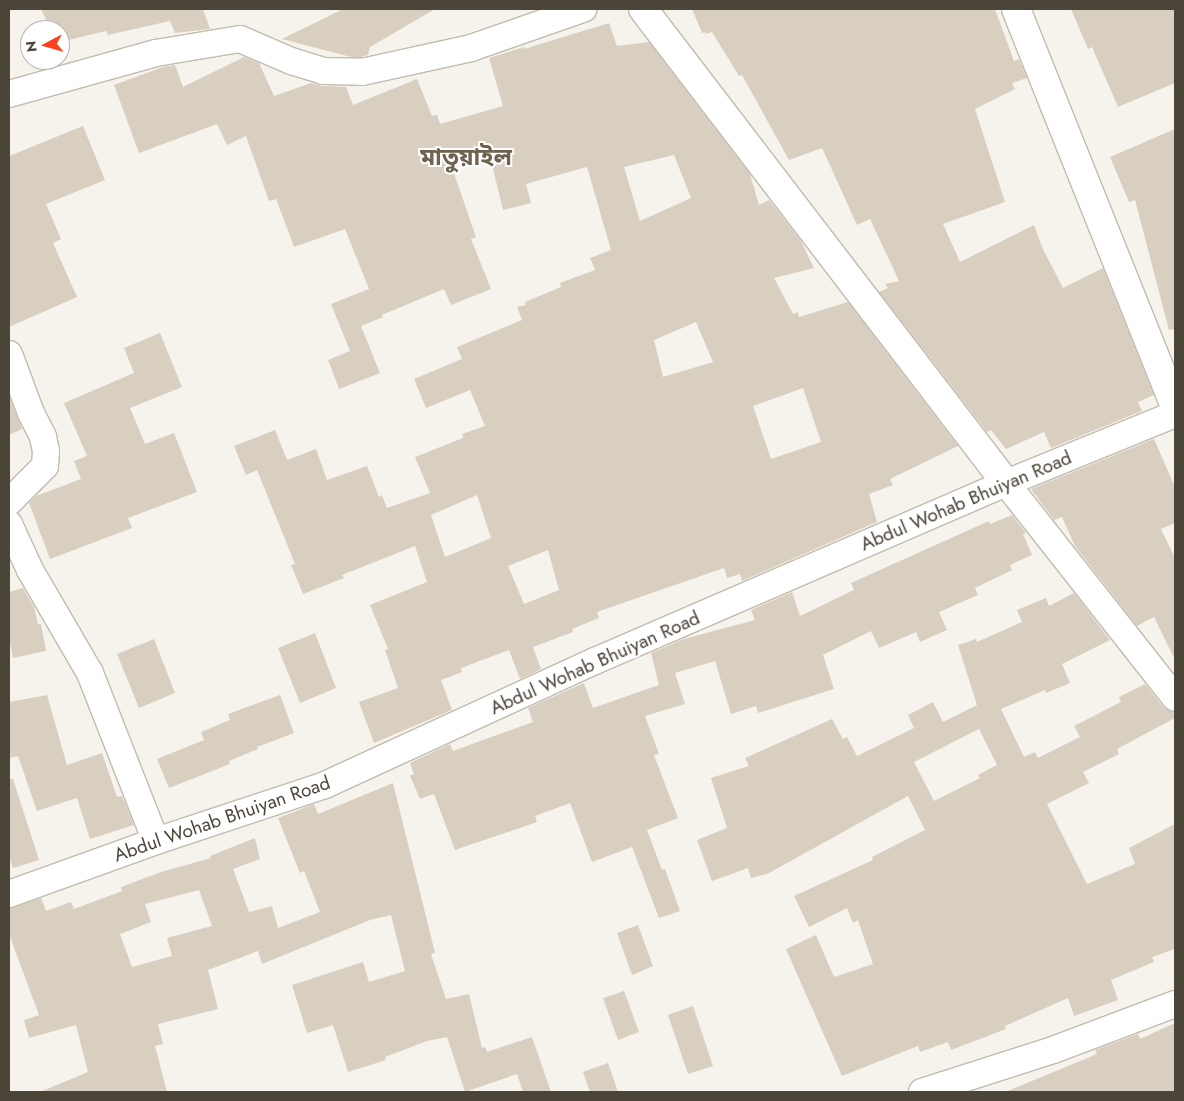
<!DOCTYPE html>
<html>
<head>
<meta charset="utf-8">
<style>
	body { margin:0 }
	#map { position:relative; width:1184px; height:1101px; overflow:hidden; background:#f6f3ec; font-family:Jost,"Noto Sans Bengali",sans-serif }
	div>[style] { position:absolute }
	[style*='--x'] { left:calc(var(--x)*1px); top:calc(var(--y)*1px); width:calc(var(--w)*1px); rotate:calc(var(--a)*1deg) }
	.building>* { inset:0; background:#d8cfc1 }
	.roads { filter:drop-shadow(1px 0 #c2bbae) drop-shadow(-1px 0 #c2bbae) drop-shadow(0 1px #c2bbae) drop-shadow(0 -1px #c2bbae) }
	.minor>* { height:26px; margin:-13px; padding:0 13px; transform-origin:13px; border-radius:13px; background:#fff }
	.tertiary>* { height:28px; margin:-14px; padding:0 14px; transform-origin:14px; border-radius:14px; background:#fff }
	span { translate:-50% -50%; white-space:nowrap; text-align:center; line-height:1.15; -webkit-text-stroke:4px #fff; paint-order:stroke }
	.street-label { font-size:19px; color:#4b4439 }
	.district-label { font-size:24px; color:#6e6250; font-weight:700 }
	.frame { position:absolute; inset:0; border:10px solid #4b4439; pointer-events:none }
	.north { position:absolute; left:20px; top:20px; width:50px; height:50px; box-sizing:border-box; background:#fff; border:1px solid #b7b4b0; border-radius:50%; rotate:264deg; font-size:14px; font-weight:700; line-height:20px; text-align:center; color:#4b4439 }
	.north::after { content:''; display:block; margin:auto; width:18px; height:22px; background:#fc3f1d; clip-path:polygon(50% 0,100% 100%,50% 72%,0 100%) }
</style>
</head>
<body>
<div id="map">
	<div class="building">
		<i style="clip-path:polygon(41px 9px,203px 9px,210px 29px,175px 33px,170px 21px,108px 35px,106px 31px,60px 42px,60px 30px,51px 30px)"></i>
		<i style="clip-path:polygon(343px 9px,435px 9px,370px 47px,368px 55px,361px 57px,351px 57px,282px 39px)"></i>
		<i style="clip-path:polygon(692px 9px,995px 9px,1014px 61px,1019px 59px,1027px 78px,1012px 83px,1015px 89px,975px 109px,1005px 202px,943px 224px,960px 262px,1034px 225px,1043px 249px,1063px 288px,1103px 268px,1154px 395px,1138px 402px,1142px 411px,1051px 448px,1044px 432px,1006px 449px,991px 430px,987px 432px,879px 292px,888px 288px,885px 284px,899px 281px,870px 219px,857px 225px,822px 148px,789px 160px,742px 75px,739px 76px,712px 32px,706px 34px,705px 32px,702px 33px)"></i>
		<i style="clip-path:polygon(1071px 9px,1175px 9px,1175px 83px,1118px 107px,1092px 47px,1088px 49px)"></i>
		<i style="clip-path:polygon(evenodd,609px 23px,617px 46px,649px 42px,750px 174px,759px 205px,769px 200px,801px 241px,814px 268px,774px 278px,793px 314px,798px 312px,799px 317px,848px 302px,958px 446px,890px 479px,893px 485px,869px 494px,877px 522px,742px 581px,740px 574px,727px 578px,724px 568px,597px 612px,599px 618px,572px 629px,573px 632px,533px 647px,541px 669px,520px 679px,509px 650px,461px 668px,462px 672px,441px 680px,452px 710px,374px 743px,359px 702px,398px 688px,385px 650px,388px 649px,370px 605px,427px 582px,415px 546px,342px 575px,344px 578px,303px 594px,291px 565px,295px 564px,257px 470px,246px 475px,234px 446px,275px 430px,287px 460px,316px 449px,327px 480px,367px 466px,379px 497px,382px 495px,387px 508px,430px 493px,415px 457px,463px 438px,462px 434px,485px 426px,470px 390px,426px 408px,414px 379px,462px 359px,457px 347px,522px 320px,517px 307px,526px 305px,525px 302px,561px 287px,560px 283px,595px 270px,590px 258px,611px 250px,587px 167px,526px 184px,531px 203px,503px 210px,488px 148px,449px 159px,476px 237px,471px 239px,491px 289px,451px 305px,444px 289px,382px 315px,383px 317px,361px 326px,380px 373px,339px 389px,328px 360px,350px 351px,331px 304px,369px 289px,345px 229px,294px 247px,276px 199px,269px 201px,246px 136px,227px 145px,217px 124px,139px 153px,114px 85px,163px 67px,175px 65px,183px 87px,244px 57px,259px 63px,274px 96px,311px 83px,322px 86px,346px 87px,353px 105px,417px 79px,432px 116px,437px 115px,440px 124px,503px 106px,489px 58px,524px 47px,524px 49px,609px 23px,674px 155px,691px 198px,640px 221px,624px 167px,674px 155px,609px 23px,696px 322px,713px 362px,663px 377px,654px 340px,696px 322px,609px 23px,803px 388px,821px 442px,771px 459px,753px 406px,803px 388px,609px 23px,477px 495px,491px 538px,445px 557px,431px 515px,477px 495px,609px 23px,548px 550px,559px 590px,524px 604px,508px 566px,548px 550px)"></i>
		<i style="clip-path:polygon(83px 126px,105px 180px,46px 204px,61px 239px,53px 243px,77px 297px,9px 327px,9px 156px)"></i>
		<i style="clip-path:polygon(1175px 129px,1175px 329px,1169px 330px,1135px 200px,1129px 202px,1110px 157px)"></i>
		<i style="clip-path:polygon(160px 333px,182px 387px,130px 408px,145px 444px,174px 433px,197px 492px,128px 518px,132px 528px,50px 559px,29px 503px,36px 496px,81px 479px,74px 461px,87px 456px,64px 403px,134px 373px,124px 348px)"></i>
		<i style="clip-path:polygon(9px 396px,22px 429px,9px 435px)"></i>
		<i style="clip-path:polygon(1154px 439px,1175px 487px,1175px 523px,1161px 529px,1175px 558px,1175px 660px,1154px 617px,1137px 626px,1075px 546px,1062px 517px,1054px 520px,1031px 489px)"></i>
		<i style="clip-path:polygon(1012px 515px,1026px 533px,1023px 534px,1032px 555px,1010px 565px,1012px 570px,975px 588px,978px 595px,939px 612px,947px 630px,920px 642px,916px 632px,879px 648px,871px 631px,823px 655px,834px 689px,758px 713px,756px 706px,731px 714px,715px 661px,675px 673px,685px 704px,645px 716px,659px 754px,654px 755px,678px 818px,647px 830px,662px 870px,665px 869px,680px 911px,659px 918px,632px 847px,592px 862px,570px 803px,535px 816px,537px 822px,455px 850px,434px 794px,420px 799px,410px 776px,414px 774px,410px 763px,450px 744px,453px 751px,533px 722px,528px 708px,584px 683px,593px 708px,659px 685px,651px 653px,684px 639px,755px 620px,751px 610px,792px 592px,800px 616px,854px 590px,851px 583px,989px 521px,990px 524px)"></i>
		<i style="clip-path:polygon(23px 588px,34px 607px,38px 624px,41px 624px,46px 651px,13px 658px,9px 638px,9px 592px)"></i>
		<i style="clip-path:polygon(evenodd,1074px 593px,1110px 640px,1062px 664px,1070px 683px,1046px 693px,1045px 690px,1001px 709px,1024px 757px,1035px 752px,1038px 758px,1080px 737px,1074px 726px,1121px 702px,1119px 697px,1145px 684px,1164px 708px,1175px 713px,1175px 718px,1117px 749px,1119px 754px,1083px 772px,1089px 783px,1047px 804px,1087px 884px,1135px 864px,1129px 848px,1175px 824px,1175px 949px,1152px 957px,1154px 962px,1111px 980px,1118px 1000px,1074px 1016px,1068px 998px,1005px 1026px,1006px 1029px,951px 1050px,948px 1042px,920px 1052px,918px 1046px,842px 1076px,786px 949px,816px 935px,834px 977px,873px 964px,858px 920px,853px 923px,847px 908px,809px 927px,794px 896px,873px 860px,872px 857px,925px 830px,908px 796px,769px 873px,751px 878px,748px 868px,712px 881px,697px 840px,727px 828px,711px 778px,749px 766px,745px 758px,832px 719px,843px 739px,847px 737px,857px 756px,914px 728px,908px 715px,933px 702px,943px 722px,977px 705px,958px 645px,976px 639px,977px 642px,1022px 622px,1017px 610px,1046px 598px,1049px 606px,1074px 593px,979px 729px,997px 765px,978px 775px,980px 778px,934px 801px,914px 762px,979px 729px)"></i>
		<i style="clip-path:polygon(315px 633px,336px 688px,300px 703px,278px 648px)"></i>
		<i style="clip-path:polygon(154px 639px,175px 693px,139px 708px,117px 654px)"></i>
		<i style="clip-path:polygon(47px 695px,67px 765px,102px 753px,117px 797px,122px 796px,134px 825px,90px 839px,77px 798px,37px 811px,18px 756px,9px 758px,9px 702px)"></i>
		<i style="clip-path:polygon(280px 695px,294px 733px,257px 747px,258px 749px,229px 761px,230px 764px,169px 788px,157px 759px,204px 740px,201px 732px,230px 720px,228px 714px)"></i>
		<i style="clip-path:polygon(9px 779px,13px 779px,39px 860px,13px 868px,9px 856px)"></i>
		<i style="clip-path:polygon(evenodd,393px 783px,435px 953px,431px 954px,446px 999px,469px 994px,482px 1048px,485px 1047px,487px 1052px,532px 1037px,551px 1092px,523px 1092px,517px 1074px,465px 1092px,447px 1037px,427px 1041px,385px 1057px,386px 1060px,348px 1072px,333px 1025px,307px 1033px,292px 985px,363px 962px,369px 982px,405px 971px,391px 915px,370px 920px,262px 964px,258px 951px,208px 970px,218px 1009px,158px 1024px,163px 1044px,155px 1046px,167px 1092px,40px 1092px,88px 1072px,76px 1025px,29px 1038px,24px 1020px,39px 1015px,9px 934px,9px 909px,41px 898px,46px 911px,71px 902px,74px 909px,122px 891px,121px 887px,161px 872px,211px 858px,210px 856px,255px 838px,260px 859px,233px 869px,249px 912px,272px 906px,278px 928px,320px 912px,304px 871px,300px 873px,278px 818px,314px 804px,318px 814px,393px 783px,199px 890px,212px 926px,167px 938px,172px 956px,132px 967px,120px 934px,151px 922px,145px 904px,199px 890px)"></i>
		<i style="clip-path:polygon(638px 925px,653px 966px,632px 975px,617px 933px)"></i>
		<i style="clip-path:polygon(624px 991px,639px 1032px,618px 1040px,603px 998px)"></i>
		<i style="clip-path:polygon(693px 1006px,713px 1066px,688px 1074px,668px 1015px)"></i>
		<i style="clip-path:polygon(1175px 1023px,1175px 1092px,1005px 1092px,1097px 1054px,1095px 1050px,1138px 1034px,1140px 1039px)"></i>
		<i style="clip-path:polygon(608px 1063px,618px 1092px,590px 1092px,583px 1072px)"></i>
	</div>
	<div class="roads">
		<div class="minor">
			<i style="--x:9;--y:94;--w:153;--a:-15.6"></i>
			<i style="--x:156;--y:53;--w:85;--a:-9.5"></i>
			<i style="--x:240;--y:39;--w:56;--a:23.3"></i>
			<i style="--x:291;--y:61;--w:34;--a:17"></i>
			<i style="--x:323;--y:71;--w:39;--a:1"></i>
			<i style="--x:362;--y:72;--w:112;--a:-12.4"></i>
			<i style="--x:471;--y:48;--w:119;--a:-19.2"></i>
			<i style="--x:9;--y:354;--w:63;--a:69.6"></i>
			<i style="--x:31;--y:413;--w:27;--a:63"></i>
			<i style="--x:43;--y:437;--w:14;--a:78"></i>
			<i style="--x:46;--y:451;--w:15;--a:94"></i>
			<i style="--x:45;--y:466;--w:51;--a:135"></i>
			<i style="--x:1006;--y:483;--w:273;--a:51.8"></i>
			<i style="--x:9;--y:524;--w:51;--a:65.5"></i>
			<i style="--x:30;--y:570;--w:119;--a:59.8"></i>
			<i style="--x:90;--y:673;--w:180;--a:68.6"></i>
			<i style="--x:9;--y:894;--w:156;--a:-19.8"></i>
			<i style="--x:156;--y:841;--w:178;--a:-18.3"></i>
			<i style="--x:325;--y:785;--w:297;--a:-24.7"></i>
			<i style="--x:595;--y:661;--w:448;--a:-23.4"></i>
			<i style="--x:1006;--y:483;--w:183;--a:-22.2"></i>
			<i style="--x:922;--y:1092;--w:138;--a:-17.8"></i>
			<i style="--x:1053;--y:1050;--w:130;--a:-20.7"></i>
		</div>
		<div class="tertiary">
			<i style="--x:643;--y:9;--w:597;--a:52.55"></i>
			<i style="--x:1016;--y:9;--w:428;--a:68.2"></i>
		</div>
	</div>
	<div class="street-label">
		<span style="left:966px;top:501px;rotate:-23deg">Abdul Wohab Bhuiyan Road</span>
		<span style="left:595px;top:663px;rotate:-24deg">Abdul Wohab Bhuiyan Road</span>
		<span style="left:222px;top:819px;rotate:-19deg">Abdul Wohab Bhuiyan Road</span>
	</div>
	<div class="district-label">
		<span style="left:466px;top:157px">মাতুয়াইল</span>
	</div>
	<div class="frame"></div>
	<div class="north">N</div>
</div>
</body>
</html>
